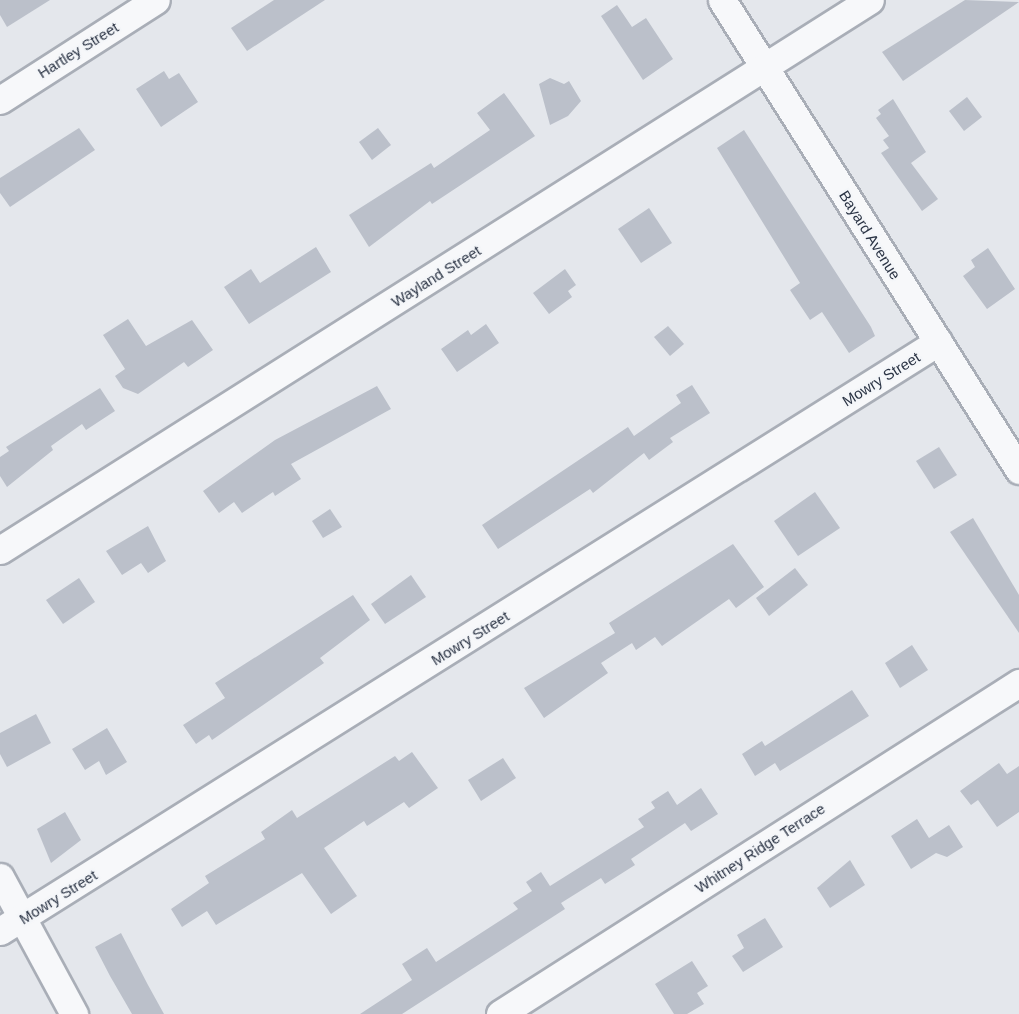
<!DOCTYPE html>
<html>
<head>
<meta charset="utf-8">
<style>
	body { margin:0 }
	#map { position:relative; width:1019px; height:1014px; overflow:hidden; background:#e4e7ec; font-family:Arial,sans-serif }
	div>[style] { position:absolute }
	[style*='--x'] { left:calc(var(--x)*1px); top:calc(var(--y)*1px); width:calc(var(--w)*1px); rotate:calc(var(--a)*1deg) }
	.building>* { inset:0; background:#bbc0ca }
	.roads { filter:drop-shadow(2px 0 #a9aeb7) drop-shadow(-2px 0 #a9aeb7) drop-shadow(0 2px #a9aeb7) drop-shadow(0 -2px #a9aeb7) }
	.minor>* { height:27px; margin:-13.5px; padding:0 13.5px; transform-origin:13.5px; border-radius:13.5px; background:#f7f8fa }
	span { translate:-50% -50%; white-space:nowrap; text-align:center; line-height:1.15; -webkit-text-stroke:4.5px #f4f6f9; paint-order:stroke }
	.street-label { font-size:15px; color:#2b3445 }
</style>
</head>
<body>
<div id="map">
	<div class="building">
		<i style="clip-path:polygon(0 0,50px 0,7px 27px,0 15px)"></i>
		<i style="clip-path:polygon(274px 0,325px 0,247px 51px,231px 28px)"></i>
		<i style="clip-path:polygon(965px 0,1019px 2px,903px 81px,882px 52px)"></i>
		<i style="clip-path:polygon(617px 5px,632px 27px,646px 18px,673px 59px,643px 80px,601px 16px)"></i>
		<i style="clip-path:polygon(164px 71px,169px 79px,179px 73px,198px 102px,161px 127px,136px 89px)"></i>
		<i style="clip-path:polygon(550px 78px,564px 84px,569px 81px,581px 101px,568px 116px,550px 125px,539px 84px)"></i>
		<i style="clip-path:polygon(504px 93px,535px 136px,432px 204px,430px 201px,369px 247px,349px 215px,431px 163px,434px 168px,490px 130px,477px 113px)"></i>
		<i style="clip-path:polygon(967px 97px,982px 117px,964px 131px,949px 111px)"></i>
		<i style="clip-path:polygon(893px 99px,926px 152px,911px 163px,938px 199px,922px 211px,881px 153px,889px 148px,883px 140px,889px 136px,876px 118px,881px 114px,878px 110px)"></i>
		<i style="clip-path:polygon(79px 128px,95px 150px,10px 207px,0 193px,0 178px)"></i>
		<i style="clip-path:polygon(378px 128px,391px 145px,372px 160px,359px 142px)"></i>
		<i style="clip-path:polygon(744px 130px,871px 327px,875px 336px,849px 353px,822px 312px,810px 320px,790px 290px,800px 283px,717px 148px)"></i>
		<i style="clip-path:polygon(649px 208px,672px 243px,641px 263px,618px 229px)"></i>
		<i style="clip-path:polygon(316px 247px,331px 272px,249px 324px,224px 287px,251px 269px,260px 283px)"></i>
		<i style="clip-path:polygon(988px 248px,1015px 289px,987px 309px,963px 276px,975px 267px,971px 260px)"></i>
		<i style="clip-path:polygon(565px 269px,576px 285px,568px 291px,572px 297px,549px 314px,533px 293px)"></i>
		<i style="clip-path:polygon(128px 319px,146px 346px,192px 320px,213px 350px,188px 367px,184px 362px,138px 394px,123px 388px,115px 376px,125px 369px,103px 335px)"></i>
		<i style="clip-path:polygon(486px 324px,499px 343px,457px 372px,441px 349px,468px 330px,471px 335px)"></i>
		<i style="clip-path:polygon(668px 326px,684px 344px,670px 356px,654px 337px)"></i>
		<i style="clip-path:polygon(692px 385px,710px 413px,670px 438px,673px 442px,649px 460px,644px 453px,593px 493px,590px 489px,498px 549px,482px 525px,628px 427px,634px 436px,681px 403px,676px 395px)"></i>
		<i style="clip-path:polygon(377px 386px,391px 409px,291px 464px,301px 479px,284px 490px,275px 496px,273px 492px,242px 513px,234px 502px,219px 513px,203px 491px,275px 440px)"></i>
		<i style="clip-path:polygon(100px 388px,115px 411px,86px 430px,82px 424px,51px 446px,53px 450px,7px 487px,0 476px,0 457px,9px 451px,6px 447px)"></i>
		<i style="clip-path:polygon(939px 447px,957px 475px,934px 489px,916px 461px)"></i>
		<i style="clip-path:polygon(815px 492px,840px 528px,798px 556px,774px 521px)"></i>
		<i style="clip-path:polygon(330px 509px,342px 527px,323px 538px,312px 521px)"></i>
		<i style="clip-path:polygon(973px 518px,1019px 595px,1019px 633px,950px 532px)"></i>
		<i style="clip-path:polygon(148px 526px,166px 561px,148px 573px,141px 563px,122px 575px,106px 551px)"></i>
		<i style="clip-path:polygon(733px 544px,764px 587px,736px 608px,729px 599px,662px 646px,655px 637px,636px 650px,632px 643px,601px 663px,608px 673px,544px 718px,524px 688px,615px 633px,609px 623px)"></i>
		<i style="clip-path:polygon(795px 568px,808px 585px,769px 616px,756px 598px)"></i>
		<i style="clip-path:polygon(411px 575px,426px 597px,385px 624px,371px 604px)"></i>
		<i style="clip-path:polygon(79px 578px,95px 602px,63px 624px,46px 600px)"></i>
		<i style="clip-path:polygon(353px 595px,370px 620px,320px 658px,324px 663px,212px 740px,209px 735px,196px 744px,183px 725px,225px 698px,215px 683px)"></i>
		<i style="clip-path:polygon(912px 645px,928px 670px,900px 688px,885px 663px)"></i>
		<i style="clip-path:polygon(852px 690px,869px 716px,780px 771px,775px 763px,755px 776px,742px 754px,762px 741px,765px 746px)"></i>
		<i style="clip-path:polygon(36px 714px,51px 743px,7px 767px,0 754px,0 733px)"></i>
		<i style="clip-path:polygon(107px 728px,127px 762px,106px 775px,99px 761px,85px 770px,72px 749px)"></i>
		<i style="clip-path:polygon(412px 752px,438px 788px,409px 808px,404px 802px,367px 826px,364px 821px,324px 848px,357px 896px,331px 914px,302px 873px,216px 925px,207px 911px,182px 927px,171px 909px,209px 883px,205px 876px,265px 839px,261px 832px,292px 810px,297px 818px,395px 756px,399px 761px)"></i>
		<i style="clip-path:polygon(503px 758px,516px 778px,481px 801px,468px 780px)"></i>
		<i style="clip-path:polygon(999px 763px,1007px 774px,1019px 766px,1019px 812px,997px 827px,978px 800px,971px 805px,960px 791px)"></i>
		<i style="clip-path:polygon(701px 788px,718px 814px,691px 831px,685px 823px,631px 859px,635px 865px,605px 884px,601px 878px,561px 903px,565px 909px,402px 1014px,360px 1014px,412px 980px,402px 964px,427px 948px,436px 962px,518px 909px,513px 903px,532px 891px,526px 882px,541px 872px,550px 886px,644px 827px,638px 819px,655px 808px,651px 802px,668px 791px,677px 805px)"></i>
		<i style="clip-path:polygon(65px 812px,81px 840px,51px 863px,37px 829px)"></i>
		<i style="clip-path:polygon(917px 819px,929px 838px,949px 825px,963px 847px,947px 857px,936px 853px,911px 869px,891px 836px)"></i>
		<i style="clip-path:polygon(850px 860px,865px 885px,830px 908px,817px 888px)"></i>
		<i style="clip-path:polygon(765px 918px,783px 947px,743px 972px,732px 956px,744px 948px,737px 935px)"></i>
		<i style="clip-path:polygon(121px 933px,148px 985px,164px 1014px,132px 1014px,110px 976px,95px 947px)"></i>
		<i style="clip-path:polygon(692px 961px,708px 986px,697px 993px,704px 1004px,687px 1014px,674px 1014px,655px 984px)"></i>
	</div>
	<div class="roads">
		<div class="minor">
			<i style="--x:722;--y:0;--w:556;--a:57.71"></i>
			<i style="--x:0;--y:100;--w:185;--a:-32.7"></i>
			<i style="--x:0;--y:550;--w:1029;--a:-32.3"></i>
			<i style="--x:0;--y:877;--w:156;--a:61.6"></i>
			<i style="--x:0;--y:931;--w:1108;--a:-32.13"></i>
			<i style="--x:500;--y:1014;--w:616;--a:-32.53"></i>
		</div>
	</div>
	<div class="street-label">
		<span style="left:78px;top:50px;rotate:-32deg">Hartley Street</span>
		<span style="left:870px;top:235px;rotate:58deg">Bayard Avenue</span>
		<span style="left:436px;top:276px;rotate:-32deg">Wayland Street</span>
		<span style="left:881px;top:379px;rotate:-32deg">Mowry Street</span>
		<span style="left:470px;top:638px;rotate:-32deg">Mowry Street</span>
		<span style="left:760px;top:848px;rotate:-33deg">Whitney Ridge Terrace</span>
		<span style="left:58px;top:897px;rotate:-32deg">Mowry Street</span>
	</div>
</div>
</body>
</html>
